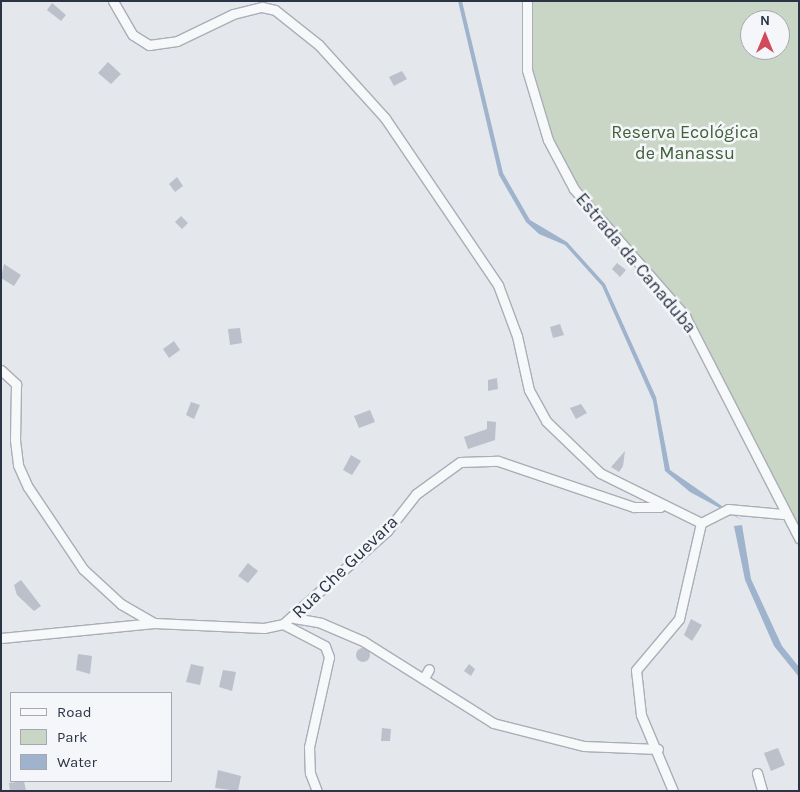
<!DOCTYPE html>
<html>
<head>
<meta charset="utf-8">
<style>
	body { margin:0 }
	#map { position:relative; width:800px; height:792px; overflow:hidden; background:#e4e7ec; font-family:Karla,sans-serif }
	div>[style] { position:absolute }
	[style*='--x'] { left:calc(var(--x)*1px); top:calc(var(--y)*1px); width:calc(var(--w)*1px); rotate:calc(var(--a)*1deg) }
	.green>* { inset:0; background:#c9d6c5 }
	.water>* { inset:0; background:#9fb4cc }
	.building>* { inset:0; background:#bbc0ca }
	.round { border-radius:50% }
	.roads { filter:drop-shadow(1px 0 #a9aeb7) drop-shadow(-1px 0 #a9aeb7) drop-shadow(0 1px #a9aeb7) drop-shadow(0 -1px #a9aeb7) }
	.minor>* { height:9px; margin:-4.5px; padding:0 4.5px; transform-origin:4.5px; border-radius:4.5px; background:#f7f8fa }
	span { translate:-50% -50%; white-space:nowrap; text-align:center; line-height:1.15; -webkit-text-stroke:5px #f4f6f9; paint-order:stroke }
	.park-label { font-size:18px; color:#3f6138 }
	.street-label { font-size:18px; color:#2b3445 }
	.frame { position:absolute; inset:0; border:2px solid #2b3445; pointer-events:none }
	.legend { position:absolute; left:10px; top:692px; width:162px; height:90px; box-sizing:border-box; background:#f4f6f9; border:1px solid #a4a8b1; margin:0; padding:6px 9px; list-style:none; font-size:15px; color:#2b3445 }
	.legend li { display:flex; align-items:center; gap:10px; height:25px }
	.legend b { width:25px; border:1px solid #a4a8b1 }
	.north { position:absolute; left:740px; top:10px; width:50px; height:50px; box-sizing:border-box; background:#f4f6f9; border:1px solid #a4a8b1; border-radius:50%; rotate:0deg; font-size:14px; font-weight:700; line-height:20px; text-align:center; color:#2b3445 }
	.north::after { content:''; display:block; margin:auto; width:18px; height:22px; background:#d1495b; clip-path:polygon(50% 0,100% 100%,50% 72%,0 100%) }
</style>
</head>
<body>
<div id="map">
	<div class="green">
		<i style="clip-path:polygon(evenodd,530px 1px,799px 1px,799px 534px,687px 315px,574px 186px,537px 102px,530px 67px,530px 1px,750px 20px,780px 20px,780px 50px,750px 50px,750px 20px)"></i>
	</div>
	<div class="water">
		<i style="clip-path:polygon(458px 1px,462px 1px,503px 173px,530px 220px,567px 242px,605px 284px,656px 397px,670px 470px,742px 520px,690px 492px,665px 471px,653px 401px,602px 286px,565px 245px,539px 234px,526px 222px,499px 175px)"></i>
		<i style="clip-path:polygon(742px 525px,751px 579px,782px 646px,799px 667px,799px 677px,774px 646px,745px 580px,734px 526px)"></i>
	</div>
	<div class="building">
		<i style="clip-path:polygon(52px 3px,66px 15px,61px 21px,47px 10px)"></i>
		<i style="clip-path:polygon(108px 62px,121px 74px,111px 84px,98px 73px)"></i>
		<i style="clip-path:polygon(402px 71px,407px 79px,394px 86px,389px 77px)"></i>
		<i style="clip-path:polygon(177px 177px,183px 186px,175px 192px,169px 184px)"></i>
		<i style="clip-path:polygon(181px 216px,188px 223px,182px 229px,175px 222px)"></i>
		<i style="clip-path:polygon(617px 263px,626px 270px,620px 277px,612px 269px)"></i>
		<i style="clip-path:polygon(4px 264px,21px 275px,14px 286px,1px 278px)"></i>
		<i style="clip-path:polygon(560px 324px,564px 335px,553px 338px,550px 327px)"></i>
		<i style="clip-path:polygon(240px 328px,242px 343px,230px 345px,228px 329px)"></i>
		<i style="clip-path:polygon(174px 341px,180px 350px,169px 358px,163px 349px)"></i>
		<i style="clip-path:polygon(497px 378px,498px 389px,488px 391px,488px 380px)"></i>
		<i style="clip-path:polygon(191px 402px,200px 405px,194px 419px,186px 415px)"></i>
		<i style="clip-path:polygon(581px 404px,587px 413px,576px 419px,570px 408px)"></i>
		<i style="clip-path:polygon(370px 410px,375px 422px,359px 428px,354px 416px)"></i>
		<i style="clip-path:polygon(487px 421px,496px 422px,495px 440px,468px 449px,464px 437px,487px 429px)"></i>
		<i style="clip-path:polygon(625px 451px,623px 466px,619px 472px,611px 467px)"></i>
		<i style="clip-path:polygon(351px 455px,361px 461px,352px 475px,343px 470px)"></i>
		<i style="clip-path:polygon(248px 563px,258px 571px,248px 583px,238px 576px)"></i>
		<i style="clip-path:polygon(21px 580px,41px 606px,34px 611px,17px 595px,14px 585px)"></i>
		<i style="clip-path:polygon(691px 619px,702px 625px,692px 641px,684px 635px)"></i>
		<i class="round" style="left:356px;top:648px;width:14px;height:14px"></i>
		<i style="clip-path:polygon(78px 654px,92px 656px,90px 674px,76px 670px)"></i>
		<i style="clip-path:polygon(191px 664px,204px 667px,200px 685px,186px 682px)"></i>
		<i style="clip-path:polygon(469px 664px,475px 669px,471px 676px,464px 671px)"></i>
		<i style="clip-path:polygon(223px 670px,236px 672px,232px 691px,219px 687px)"></i>
		<i style="clip-path:polygon(382px 728px,391px 729px,390px 741px,381px 741px)"></i>
		<i style="clip-path:polygon(778px 748px,785px 765px,771px 771px,764px 753px)"></i>
		<i style="clip-path:polygon(218px 770px,241px 776px,238px 791px,215px 788px)"></i>
		<i style="clip-path:polygon(24px 781px,26px 791px,10px 791px,9px 783px)"></i>
	</div>
	<div class="roads">
		<div class="minor">
			<i style="--x:113;--y:1;--w:39;--a:60"></i>
			<i style="--x:133;--y:35;--w:19;--a:32"></i>
			<i style="--x:149;--y:45;--w:28;--a:-8"></i>
			<i style="--x:177;--y:41;--w:62;--a:-25.7"></i>
			<i style="--x:233;--y:14;--w:30;--a:-14"></i>
			<i style="--x:262;--y:7;--w:13;--a:13"></i>
			<i style="--x:275;--y:10;--w:56;--a:38.5"></i>
			<i style="--x:319;--y:45;--w:98;--a:47.9"></i>
			<i style="--x:385;--y:118;--w:202;--a:55.9"></i>
			<i style="--x:498;--y:285;--w:54;--a:69.6"></i>
			<i style="--x:517;--y:336;--w:55;--a:77.5"></i>
			<i style="--x:529;--y:390;--w:35;--a:61"></i>
			<i style="--x:546;--y:421;--w:75;--a:43.9"></i>
			<i style="--x:600;--y:473;--w:113;--a:26.3"></i>
			<i style="--x:527;--y:1;--w:69;--a:90"></i>
			<i style="--x:527;--y:70;--w:73;--a:73.3"></i>
			<i style="--x:548;--y:140;--w:55;--a:62"></i>
			<i style="--x:574;--y:189;--w:169;--a:48.8"></i>
			<i style="--x:685;--y:316;--w:250;--a:62.8"></i>
			<i style="--x:1;--y:370;--w:21;--a:43"></i>
			<i style="--x:16;--y:384;--w:56;--a:91"></i>
			<i style="--x:15;--y:440;--w:25;--a:83"></i>
			<i style="--x:18;--y:465;--w:24;--a:66"></i>
			<i style="--x:28;--y:487;--w:99;--a:56.1"></i>
			<i style="--x:83;--y:569;--w:52;--a:42.6"></i>
			<i style="--x:121;--y:604;--w:38;--a:30"></i>
			<i style="--x:294;--y:618;--w:27;--a:10"></i>
			<i style="--x:321;--y:623;--w:46;--a:23.2"></i>
			<i style="--x:363;--y:641;--w:154;--a:32.2"></i>
			<i style="--x:493;--y:723;--w:94;--a:14.2"></i>
			<i style="--x:584;--y:746;--w:74;--a:2.3"></i>
			<i style="--x:283;--y:624;--w:47;--a:27.6"></i>
			<i style="--x:325;--y:646;--w:12;--a:70"></i>
			<i style="--x:329;--y:657;--w:92;--a:102.5"></i>
			<i style="--x:309;--y:747;--w:26;--a:88"></i>
			<i style="--x:310;--y:773;--w:19;--a:69"></i>
			<i style="--x:1;--y:638;--w:154;--a:-5.6"></i>
			<i style="--x:154;--y:623;--w:110;--a:2.6"></i>
			<i style="--x:264;--y:628;--w:19;--a:-12"></i>
			<i style="--x:283;--y:624;--w:140;--a:-41.8"></i>
			<i style="--x:387;--y:531;--w:47;--a:-51.9"></i>
			<i style="--x:416;--y:494;--w:54;--a:-36"></i>
			<i style="--x:460;--y:462;--w:38;--a:-2"></i>
			<i style="--x:498;--y:461;--w:144;--a:18.7"></i>
			<i style="--x:634;--y:507;--w:26;--a:0"></i>
			<i style="--x:424;--y:678;--w:10;--a:-61"></i>
			<i style="--x:757;--y:773;--w:19;--a:74"></i>
			<i style="--x:673;--y:791;--w:82;--a:-112.8"></i>
			<i style="--x:641;--y:715;--w:45;--a:-96.3"></i>
			<i style="--x:636;--y:670;--w:67;--a:-49.9"></i>
			<i style="--x:679;--y:619;--w:98;--a:-77.1"></i>
			<i style="--x:701;--y:523;--w:30;--a:-27"></i>
			<i style="--x:728;--y:509;--w:55;--a:5.2"></i>
		</div>
	</div>
	<div class="park-label">
		<span style="left:685px;top:143px">Reserva Ecológica<br>de Manassu</span>
	</div>
	<div class="street-label">
		<span style="left:636px;top:263px;rotate:50deg">Estrada da Canaduba</span>
		<span style="left:345px;top:567px;rotate:-44deg">Rua Che Guevara</span>
	</div>
	<div class="frame"></div>
	<ul class="legend">
	<li><b style="height:6px;background:#f7f8fa"></b>Road</li>
	<li><b style="height:14px;background:#c9d6c5"></b>Park</li>
	<li><b style="height:14px;background:#9fb4cc"></b>Water</li>
	</ul>
	<div class="north">N</div>
</div>
</body>
</html>
